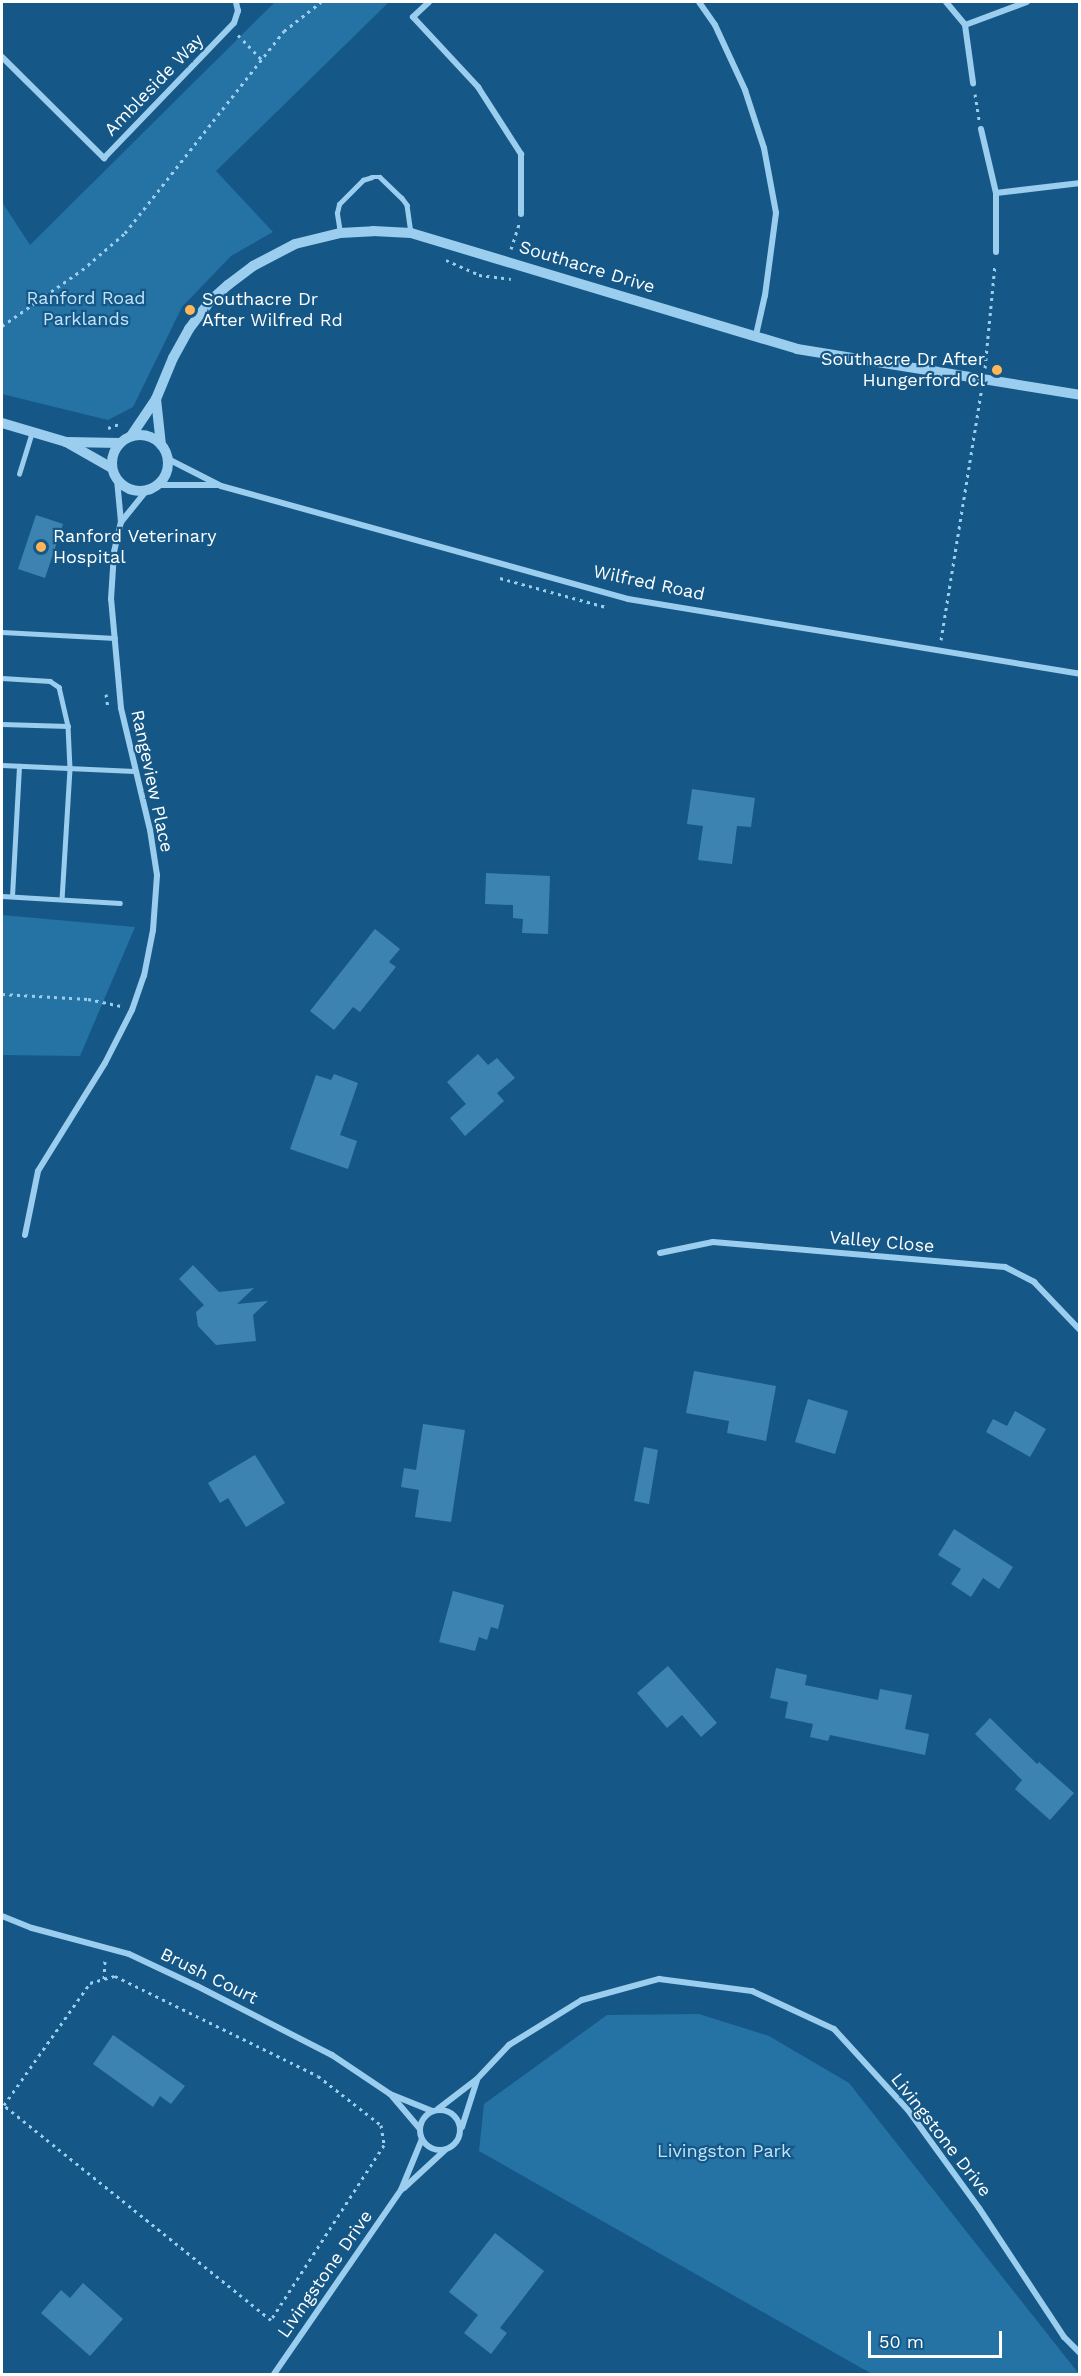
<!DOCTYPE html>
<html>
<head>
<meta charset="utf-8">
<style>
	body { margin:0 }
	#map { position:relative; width:1081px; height:2376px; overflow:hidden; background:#155887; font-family:"Work Sans",sans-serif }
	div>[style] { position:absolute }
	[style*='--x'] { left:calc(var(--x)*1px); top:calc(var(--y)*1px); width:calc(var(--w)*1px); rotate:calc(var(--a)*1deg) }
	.green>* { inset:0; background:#2572a5 }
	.building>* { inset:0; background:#3d83b1 }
	.path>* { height:3px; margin-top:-1.5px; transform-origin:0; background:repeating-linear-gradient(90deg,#9bcdee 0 3px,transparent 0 7.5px) }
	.service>* { height:4.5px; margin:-2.25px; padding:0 2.25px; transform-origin:2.25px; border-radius:2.25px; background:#9bcdee }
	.minor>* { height:6px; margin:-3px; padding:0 3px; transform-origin:3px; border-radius:3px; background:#9bcdee }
	.minor>.ring { margin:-3px; padding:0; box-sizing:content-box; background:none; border:6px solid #9bcdee; border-radius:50% }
	.tertiary>* { height:10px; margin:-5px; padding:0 5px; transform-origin:5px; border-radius:5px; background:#9bcdee }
	.tertiary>.ring { margin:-5px; padding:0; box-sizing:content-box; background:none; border:10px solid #9bcdee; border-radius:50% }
	.dots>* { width:16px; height:16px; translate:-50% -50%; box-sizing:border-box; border:3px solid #155887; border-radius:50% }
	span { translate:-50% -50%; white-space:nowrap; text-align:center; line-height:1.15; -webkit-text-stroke:4.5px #155887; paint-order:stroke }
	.street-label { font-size:18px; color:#fff }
	.park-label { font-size:18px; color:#c1e4fa }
	.poi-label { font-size:18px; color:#fff }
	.left { translate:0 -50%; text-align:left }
	.right { translate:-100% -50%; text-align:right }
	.frame { position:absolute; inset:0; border:3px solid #fff; pointer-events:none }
	.scale { position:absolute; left:868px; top:2331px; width:134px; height:27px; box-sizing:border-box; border:3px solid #fff; border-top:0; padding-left:8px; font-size:18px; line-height:21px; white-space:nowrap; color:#fff; -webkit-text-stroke:4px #155887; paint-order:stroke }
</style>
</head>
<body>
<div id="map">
	<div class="green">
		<i style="clip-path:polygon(275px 2px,389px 2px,216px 171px,273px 232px,231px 256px,182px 307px,133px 407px,108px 420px,2px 394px,2px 202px,30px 245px)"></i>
		<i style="clip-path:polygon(2px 915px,135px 927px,80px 1056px,2px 1055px)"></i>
		<i style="clip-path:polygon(699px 2014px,769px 2036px,849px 2083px,1079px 2374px,872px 2374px,479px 2151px,484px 2104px,607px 2015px)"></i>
	</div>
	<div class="building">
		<i style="clip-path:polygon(36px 515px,63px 524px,45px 578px,18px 569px)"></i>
		<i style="clip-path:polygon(692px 789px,755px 798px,751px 827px,737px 826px,732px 864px,698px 860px,703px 826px,687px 824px)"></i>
		<i style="clip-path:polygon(486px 873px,550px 876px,548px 934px,522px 933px,523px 919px,513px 918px,513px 905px,485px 904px)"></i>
		<i style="clip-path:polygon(375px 929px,400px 949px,389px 962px,396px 967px,360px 1012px,353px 1007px,334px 1030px,310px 1011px)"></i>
		<i style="clip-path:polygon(478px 1054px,488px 1065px,497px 1058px,515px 1078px,497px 1093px,504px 1101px,465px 1136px,450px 1118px,466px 1104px,447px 1082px)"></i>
		<i style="clip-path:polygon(334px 1074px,358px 1083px,340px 1135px,357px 1141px,348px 1169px,290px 1149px,316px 1075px,331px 1080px)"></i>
		<i style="clip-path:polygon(193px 1265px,219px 1292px,254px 1288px,237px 1304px,268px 1301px,253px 1315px,256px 1341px,216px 1345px,198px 1326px,196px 1312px,204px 1305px,179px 1279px)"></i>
		<i style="clip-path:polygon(694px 1371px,776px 1386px,766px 1441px,727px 1433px,729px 1421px,686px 1413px)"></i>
		<i style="clip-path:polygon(808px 1399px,848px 1411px,835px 1454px,795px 1442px)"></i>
		<i style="clip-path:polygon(1015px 1411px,1046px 1429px,1030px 1457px,986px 1432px,993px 1419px,1007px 1426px)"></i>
		<i style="clip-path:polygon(423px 1424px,465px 1430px,451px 1522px,415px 1517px,419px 1490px,401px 1487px,404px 1468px,416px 1470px)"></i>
		<i style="clip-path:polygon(644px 1447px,658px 1450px,649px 1504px,634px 1501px)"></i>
		<i style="clip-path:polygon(255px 1455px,285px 1503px,246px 1527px,228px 1498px,220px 1503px,208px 1483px)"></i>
		<i style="clip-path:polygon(954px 1529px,1013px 1567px,999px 1589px,983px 1578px,971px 1597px,951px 1584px,961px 1569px,938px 1555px)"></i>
		<i style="clip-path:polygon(453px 1591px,504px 1605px,498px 1629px,491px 1627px,487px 1640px,479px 1637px,475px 1651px,439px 1642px)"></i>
		<i style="clip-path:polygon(668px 1666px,717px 1723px,701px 1737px,682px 1715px,667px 1728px,637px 1693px)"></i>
		<i style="clip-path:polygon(776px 1668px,807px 1675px,805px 1685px,878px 1700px,880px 1689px,912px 1695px,905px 1729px,929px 1734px,925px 1755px,830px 1735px,828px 1741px,810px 1737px,813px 1724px,785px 1718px,788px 1702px,770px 1698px)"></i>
		<i style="clip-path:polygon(990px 1718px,1037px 1764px,1039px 1762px,1074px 1793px,1050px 1820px,1015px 1789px,1022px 1780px,975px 1734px)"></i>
		<i style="clip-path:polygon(113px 2035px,185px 2086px,171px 2104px,160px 2096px,153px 2107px,93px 2064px)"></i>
		<i style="clip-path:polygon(495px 2233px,544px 2271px,500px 2328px,507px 2333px,491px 2354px,464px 2333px,478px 2315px,449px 2292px)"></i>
		<i style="clip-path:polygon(83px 2283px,123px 2319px,90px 2356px,41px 2313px,61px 2290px,70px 2298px)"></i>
	</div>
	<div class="path">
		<i style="--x:238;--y:35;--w:35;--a:46"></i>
		<i style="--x:975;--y:94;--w:26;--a:81"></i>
		<i style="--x:511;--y:249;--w:26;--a:-72"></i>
		<i style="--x:446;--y:260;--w:36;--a:24"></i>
		<i style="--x:479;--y:275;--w:32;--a:7"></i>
		<i style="--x:2;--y:326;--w:98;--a:-35"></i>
		<i style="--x:82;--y:270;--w:57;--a:-40.7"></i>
		<i style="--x:125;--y:233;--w:257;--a:-51.8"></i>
		<i style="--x:284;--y:31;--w:47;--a:-38.1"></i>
		<i style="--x:985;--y:368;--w:104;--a:-84.5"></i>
		<i style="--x:108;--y:428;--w:15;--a:-20"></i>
		<i style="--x:500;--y:578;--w:110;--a:15.3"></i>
		<i style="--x:941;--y:640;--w:251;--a:-80.8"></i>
		<i style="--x:106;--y:694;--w:14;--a:82"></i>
		<i style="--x:2;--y:994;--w:86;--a:3.3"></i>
		<i style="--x:88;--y:999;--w:35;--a:12"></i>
		<i style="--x:115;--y:1976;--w:226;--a:26.2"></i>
		<i style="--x:318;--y:2076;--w:80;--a:37.9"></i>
		<i style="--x:381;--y:2125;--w:20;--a:81"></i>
		<i style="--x:384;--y:2145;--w:208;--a:122.9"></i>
		<i style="--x:271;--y:2320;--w:343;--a:-141.2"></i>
		<i style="--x:4;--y:2105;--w:149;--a:-54.8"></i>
		<i style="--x:90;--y:1983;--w:26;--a:-16"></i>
		<i style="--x:104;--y:1979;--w:19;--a:-87"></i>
	</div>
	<div class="service">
		<i style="--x:340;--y:233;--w:20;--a:-99"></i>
		<i style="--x:337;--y:213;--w:9;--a:-77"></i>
		<i style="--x:339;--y:204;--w:34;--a:-45"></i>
		<i style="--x:363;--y:180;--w:9;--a:-18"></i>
		<i style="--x:372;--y:177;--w:8;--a:0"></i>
		<i style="--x:380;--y:177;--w:30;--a:44"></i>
		<i style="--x:402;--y:198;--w:9;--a:54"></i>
		<i style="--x:407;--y:205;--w:27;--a:82"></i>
		<i style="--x:19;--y:474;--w:44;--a:-72.8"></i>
		<i style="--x:2;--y:632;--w:113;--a:3"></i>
		<i style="--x:2;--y:678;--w:48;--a:3.6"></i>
		<i style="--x:50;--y:681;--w:11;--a:34"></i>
		<i style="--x:59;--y:687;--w:40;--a:77"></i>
		<i style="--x:68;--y:726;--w:43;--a:87.3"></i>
		<i style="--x:70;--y:769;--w:130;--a:93.5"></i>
		<i style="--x:2;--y:724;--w:66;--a:1.7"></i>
		<i style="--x:2;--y:765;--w:132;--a:2.6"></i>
		<i style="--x:2;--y:896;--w:118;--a:3.4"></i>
		<i style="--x:12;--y:896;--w:130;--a:-86.9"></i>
	</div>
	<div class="minor">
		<i style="--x:429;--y:2;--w:22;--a:137"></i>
		<i style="--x:413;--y:17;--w:96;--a:47.1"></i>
		<i style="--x:478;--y:87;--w:80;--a:57.3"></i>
		<i style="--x:521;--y:154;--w:60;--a:90"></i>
		<i style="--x:699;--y:2;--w:28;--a:55"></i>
		<i style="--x:715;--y:25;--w:72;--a:65.2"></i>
		<i style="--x:745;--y:90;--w:61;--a:71.9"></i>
		<i style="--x:764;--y:148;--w:66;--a:79.5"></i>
		<i style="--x:776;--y:213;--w:83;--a:97.6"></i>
		<i style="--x:765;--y:295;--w:41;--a:102.7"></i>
		<i style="--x:946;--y:2;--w:30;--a:50"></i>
		<i style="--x:965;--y:25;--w:66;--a:-20.4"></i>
		<i style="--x:965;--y:25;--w:59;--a:82.1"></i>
		<i style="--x:2;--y:57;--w:144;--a:44.7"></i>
		<i style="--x:104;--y:158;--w:187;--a:-46.1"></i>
		<i style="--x:234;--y:23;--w:13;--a:-72"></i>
		<i style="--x:238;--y:11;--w:9;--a:-103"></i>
		<i style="--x:981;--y:129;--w:66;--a:76.8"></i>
		<i style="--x:996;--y:193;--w:59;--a:90"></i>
		<i style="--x:996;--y:193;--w:85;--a:-6.8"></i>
		<i style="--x:168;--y:459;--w:59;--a:27"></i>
		<i style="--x:221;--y:486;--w:422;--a:15.5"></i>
		<i style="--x:628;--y:599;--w:458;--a:9.4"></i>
		<i style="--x:158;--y:485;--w:59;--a:0"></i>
		<i style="--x:121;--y:522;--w:41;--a:-50.9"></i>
		<i style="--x:25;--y:1235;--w:65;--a:-78.5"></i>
		<i style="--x:38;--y:1171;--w:127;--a:-58.2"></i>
		<i style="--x:105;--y:1063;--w:59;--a:-63"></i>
		<i style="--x:132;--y:1010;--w:36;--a:-71"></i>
		<i style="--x:144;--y:976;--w:47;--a:-78.9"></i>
		<i style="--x:153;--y:930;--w:55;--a:-85.8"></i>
		<i style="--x:157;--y:875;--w:46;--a:-98.8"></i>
		<i style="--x:150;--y:830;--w:125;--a:-103.4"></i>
		<i style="--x:121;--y:708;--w:109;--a:-95.2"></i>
		<i style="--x:111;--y:599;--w:47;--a:-86.3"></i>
		<i style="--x:114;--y:552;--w:31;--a:-77"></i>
		<i style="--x:121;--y:522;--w:42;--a:-95.4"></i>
		<i style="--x:660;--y:1253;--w:54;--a:-11.7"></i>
		<i style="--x:713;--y:1242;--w:293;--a:4.9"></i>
		<i style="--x:1005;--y:1267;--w:33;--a:27"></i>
		<i style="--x:1034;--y:1282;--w:66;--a:46.2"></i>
		<i style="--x:2;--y:1916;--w:32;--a:22"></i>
		<i style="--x:32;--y:1928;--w:100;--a:15"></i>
		<i style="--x:129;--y:1954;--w:75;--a:25.2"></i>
		<i style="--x:197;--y:1986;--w:152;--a:27.1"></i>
		<i style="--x:332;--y:2055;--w:70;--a:33.9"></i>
		<i style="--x:390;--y:2094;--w:45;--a:22"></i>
		<i style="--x:392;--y:2096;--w:43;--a:49.7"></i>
		<i style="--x:438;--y:2109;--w:49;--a:-37.6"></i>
		<i style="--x:477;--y:2079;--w:47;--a:-46.7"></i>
		<i style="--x:509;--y:2045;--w:86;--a:-31.7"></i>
		<i style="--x:582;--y:2000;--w:80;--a:-15.3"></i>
		<i style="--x:659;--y:1979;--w:94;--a:7.4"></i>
		<i style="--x:752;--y:1991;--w:90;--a:24.9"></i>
		<i style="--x:834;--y:2029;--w:110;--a:47.6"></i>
		<i style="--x:908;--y:2110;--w:121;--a:54.1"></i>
		<i style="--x:979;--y:2208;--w:154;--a:56.6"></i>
		<i style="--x:1064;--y:2337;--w:23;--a:45"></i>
		<i class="ring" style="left:420px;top:2110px;width:34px;height:34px"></i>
		<i style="--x:462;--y:2127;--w:49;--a:-72.3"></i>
		<i style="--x:404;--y:2188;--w:56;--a:-42.8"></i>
		<i style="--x:274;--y:2374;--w:224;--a:-55.4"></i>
		<i style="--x:401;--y:2190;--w:55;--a:-67.6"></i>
	</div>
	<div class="tertiary">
		<i style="--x:156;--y:399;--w:46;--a:83.8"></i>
		<i style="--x:2;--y:423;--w:67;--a:16.5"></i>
		<i style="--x:66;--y:442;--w:53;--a:29.5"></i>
		<i class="ring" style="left:112px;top:435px;width:46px;height:46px"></i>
		<i style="--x:131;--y:436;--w:45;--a:-56"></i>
		<i style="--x:156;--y:399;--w:44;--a:-67.5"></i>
		<i style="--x:173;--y:358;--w:33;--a:-61"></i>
		<i style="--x:189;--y:329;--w:35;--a:-53"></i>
		<i style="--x:210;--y:301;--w:24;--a:-42"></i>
		<i style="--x:228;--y:285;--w:31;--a:-37"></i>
		<i style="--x:253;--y:266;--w:47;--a:-27.6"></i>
		<i style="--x:295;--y:244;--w:46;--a:-13.7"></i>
		<i style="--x:340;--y:233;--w:33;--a:-3"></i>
		<i style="--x:373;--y:231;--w:38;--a:3"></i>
		<i style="--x:411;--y:233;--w:403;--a:16.7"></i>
		<i style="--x:797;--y:349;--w:287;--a:9.2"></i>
		<i style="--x:66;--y:442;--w:54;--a:1.1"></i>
	</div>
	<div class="dots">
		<i style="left:190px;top:310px;background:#ffb558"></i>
		<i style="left:997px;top:370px;background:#ffb558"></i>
		<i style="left:41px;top:547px;background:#ffb558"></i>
	</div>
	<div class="street-label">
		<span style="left:154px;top:85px;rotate:-46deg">Ambleside Way</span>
		<span style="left:587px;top:267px;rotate:17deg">Southacre Drive</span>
		<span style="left:649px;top:583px;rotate:12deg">Wilfred Road</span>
		<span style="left:152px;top:781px;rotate:78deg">Rangeview Place</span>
		<span style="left:882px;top:1242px;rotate:5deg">Valley Close</span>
		<span style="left:209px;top:1976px;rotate:26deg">Brush Court</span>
		<span style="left:941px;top:2135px;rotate:52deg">Livingstone Drive</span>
		<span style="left:325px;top:2274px;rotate:-55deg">Livingstone Drive</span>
	</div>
	<div class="park-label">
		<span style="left:86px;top:309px">Ranford Road<br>Parklands</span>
		<span style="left:724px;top:2151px">Livingston Park</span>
	</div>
	<div class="poi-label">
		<span class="left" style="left:202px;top:310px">Southacre Dr<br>After Wilfred Rd</span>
		<span class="right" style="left:985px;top:370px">Southacre Dr After<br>Hungerford Cl</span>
		<span class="left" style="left:53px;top:547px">Ranford Veterinary<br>Hospital</span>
	</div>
	<div class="frame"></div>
	<div class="scale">50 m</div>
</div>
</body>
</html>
